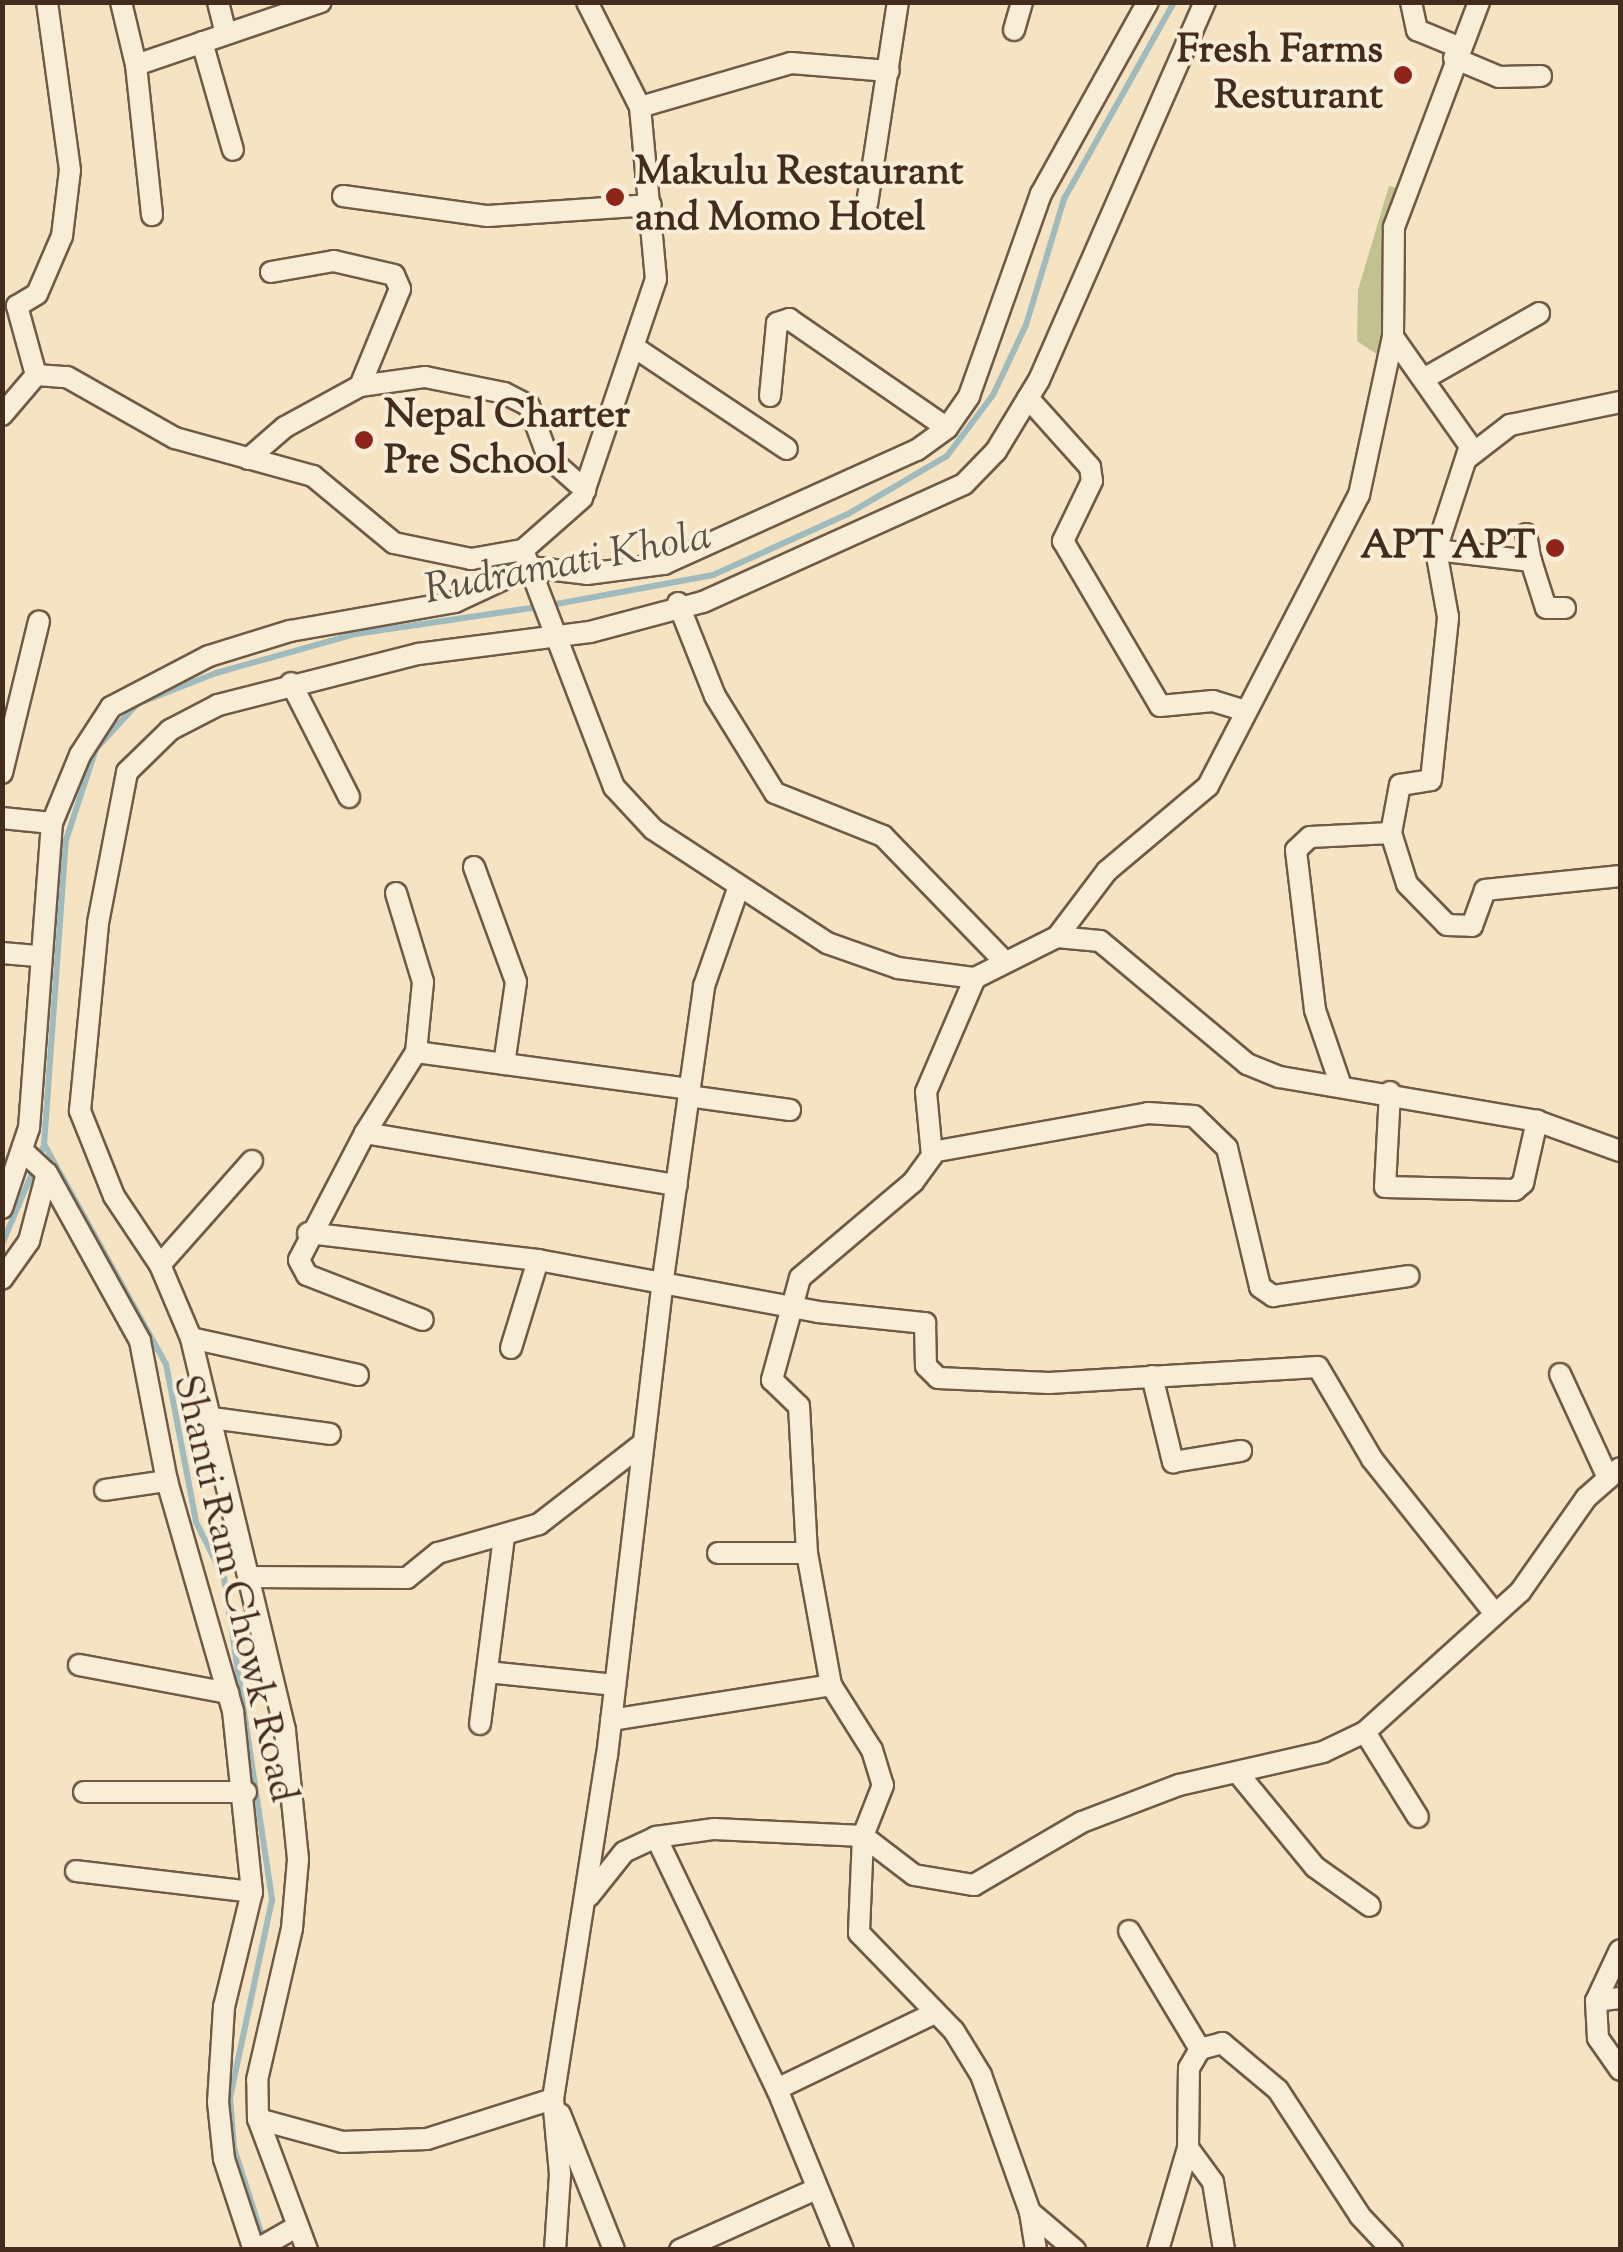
<!DOCTYPE html>
<html>
<head>
<meta charset="utf-8">
<style>
	body { margin:0 }
	#map { position:relative; width:1623px; height:2252px; overflow:hidden; background:#f5e3c1; font-family:"Sorts Mill Goudy",serif }
	div>[style] { position:absolute }
	[style*='--x'] { left:calc(var(--x)*1px); top:calc(var(--y)*1px); width:calc(var(--w)*1px); rotate:calc(var(--a)*1deg) }
	.green>* { inset:0; background:#c1c290 }
	.stream>* { height:6px; margin:-3px; padding:0 3px; transform-origin:3px; border-radius:3px; background:#a0bbbd }
	.roads { filter:drop-shadow(2px 0 #705a46) drop-shadow(-2px 0 #705a46) drop-shadow(0 2px #705a46) drop-shadow(0 -2px #705a46) }
	.minor>* { height:20px; margin:-10px; padding:0 10px; transform-origin:10px; border-radius:10px; background:#f8edd7 }
	.dots>* { width:28px; height:28px; translate:-50% -50%; box-sizing:border-box; border:5px solid #f8edd7; border-radius:50% }
	span { translate:-50% -50%; white-space:nowrap; text-align:center; line-height:1.15; -webkit-text-stroke:8px #f8edd7; paint-order:stroke }
	.poi-label { font-size:40px; color:#432c1d; font-weight:700 }
	.right { translate:-100% -50%; text-align:right }
	.left { translate:0 -50%; text-align:left }
	.street-label { font-size:40px; color:#432c1d }
	.water-label { font-size:42px; color:#5a5045; font-style:italic }
	.frame { position:absolute; inset:0; border:5px solid #432c1d; pointer-events:none }
</style>
</head>
<body>
<div id="map">
	<div class="green">
		<i style="clip-path:polygon(1389px 186px,1402px 189px,1389px 212px,1381px 357px,1357px 341px,1358px 290px)"></i>
	</div>
	<div class="stream">
		<i style="--x:551;--y:605;--w:165;--a:-10.5"></i>
		<i style="--x:713;--y:575;--w:148;--a:-24.3"></i>
		<i style="--x:848;--y:514;--w:115;--a:-30.4"></i>
		<i style="--x:947;--y:456;--w:76;--a:-53"></i>
		<i style="--x:993;--y:395;--w:77;--a:-64.8"></i>
		<i style="--x:1026;--y:325;--w:132;--a:-73.2"></i>
		<i style="--x:1064;--y:199;--w:226;--a:-60.8"></i>
		<i style="--x:45;--y:1146;--w:249;--a:61"></i>
		<i style="--x:166;--y:1364;--w:161;--a:79.2"></i>
		<i style="--x:196;--y:1522;--w:63;--a:63.4"></i>
		<i style="--x:224;--y:1578;--w:326;--a:81.5"></i>
		<i style="--x:272;--y:1900;--w:201;--a:102"></i>
		<i style="--x:230;--y:2097;--w:51;--a:85.5"></i>
		<i style="--x:234;--y:2148;--w:96;--a:72.3"></i>
		<i style="--x:2;--y:1244;--w:108;--a:-67"></i>
		<i style="--x:44;--y:1145;--w:306;--a:-85.9"></i>
		<i style="--x:66;--y:840;--w:96;--a:-71.8"></i>
		<i style="--x:96;--y:749;--w:61;--a:-47.7"></i>
		<i style="--x:137;--y:704;--w:85;--a:-21.4"></i>
		<i style="--x:216;--y:673;--w:144;--a:-15.7"></i>
		<i style="--x:355;--y:634;--w:185;--a:-8.4"></i>
	</div>
	<div class="roads">
		<div class="minor">
			<i style="--x:121;--y:2;--w:65;--a:76.6"></i>
			<i style="--x:136;--y:65;--w:195;--a:-18.8"></i>
			<i style="--x:218;--y:2;--w:32;--a:76"></i>
			<i style="--x:587;--y:2;--w:118;--a:63.2"></i>
			<i style="--x:640;--y:107;--w:173;--a:84.7"></i>
			<i style="--x:656;--y:279;--w:231;--a:108.7"></i>
			<i style="--x:582;--y:498;--w:79;--a:138.6"></i>
			<i style="--x:523;--y:550;--w:254;--a:69"></i>
			<i style="--x:614;--y:787;--w:57;--a:47.1"></i>
			<i style="--x:653;--y:829;--w:208;--a:33.2"></i>
			<i style="--x:827;--y:943;--w:75;--a:19.4"></i>
			<i style="--x:898;--y:968;--w:78;--a:7.4"></i>
			<i style="--x:975;--y:978;--w:92;--a:-26.6"></i>
			<i style="--x:1057;--y:937;--w:43;--a:5.3"></i>
			<i style="--x:1100;--y:941;--w:192;--a:39.9"></i>
			<i style="--x:1247;--y:1064;--w:35;--a:22"></i>
			<i style="--x:1280;--y:1077;--w:261;--a:9.7"></i>
			<i style="--x:1537;--y:1121;--w:88;--a:19.9"></i>
			<i style="--x:1411;--y:2;--w:29;--a:78"></i>
			<i style="--x:1417;--y:30;--w:44;--a:22.5"></i>
			<i style="--x:1014;--y:30;--w:29;--a:-74"></i>
			<i style="--x:202;--y:42;--w:112;--a:74"></i>
			<i style="--x:1454;--y:58;--w:49;--a:22.9"></i>
			<i style="--x:1499;--y:77;--w:42;--a:-1.4"></i>
			<i style="--x:136;--y:65;--w:151;--a:83.9"></i>
			<i style="--x:640;--y:107;--w:157;--a:-16.2"></i>
			<i style="--x:791;--y:63;--w:98;--a:4.7"></i>
			<i style="--x:343;--y:196;--w:146;--a:7.9"></i>
			<i style="--x:488;--y:216;--w:163;--a:-3.9"></i>
			<i style="--x:867;--y:204;--w:204;--a:-81.3"></i>
			<i style="--x:637;--y:349;--w:180;--a:33.7"></i>
			<i style="--x:36;--y:375;--w:72;--a:-105.4"></i>
			<i style="--x:17;--y:306;--w:23;--a:-31"></i>
			<i style="--x:37;--y:294;--w:63;--a:-66.7"></i>
			<i style="--x:62;--y:236;--w:66;--a:-83.1"></i>
			<i style="--x:70;--y:170;--w:170;--a:-97.8"></i>
			<i style="--x:1427;--y:377;--w:129;--a:-29.7"></i>
			<i style="--x:360;--y:386;--w:66;--a:-7.9"></i>
			<i style="--x:425;--y:377;--w:81;--a:11.4"></i>
			<i style="--x:504;--y:393;--w:28;--a:27"></i>
			<i style="--x:529;--y:406;--w:54;--a:69.6"></i>
			<i style="--x:548;--y:457;--w:50;--a:41.7"></i>
			<i style="--x:770;--y:396;--w:73;--a:-84.5"></i>
			<i style="--x:777;--y:323;--w:13;--a:-18"></i>
			<i style="--x:789;--y:319;--w:192;--a:34.6"></i>
			<i style="--x:1028;--y:398;--w:93;--a:48.1"></i>
			<i style="--x:1090;--y:467;--w:14;--a:82"></i>
			<i style="--x:1092;--y:481;--w:67;--a:115.8"></i>
			<i style="--x:1063;--y:541;--w:191;--a:59.5"></i>
			<i style="--x:1160;--y:706;--w:53;--a:-5.4"></i>
			<i style="--x:1213;--y:701;--w:30;--a:17"></i>
			<i style="--x:2;--y:415;--w:52;--a:-49.6"></i>
			<i style="--x:36;--y:375;--w:31;--a:4"></i>
			<i style="--x:67;--y:377;--w:124;--a:29.5"></i>
			<i style="--x:175;--y:438;--w:143;--a:15.4"></i>
			<i style="--x:313;--y:476;--w:105;--a:39.6"></i>
			<i style="--x:394;--y:543;--w:79;--a:11.7"></i>
			<i style="--x:471;--y:559;--w:53;--a:-9.8"></i>
			<i style="--x:248;--y:459;--w:49;--a:-40.9"></i>
			<i style="--x:285;--y:427;--w:85;--a:-28.7"></i>
			<i style="--x:360;--y:386;--w:105;--a:-67.6"></i>
			<i style="--x:400;--y:289;--w:15;--a:-113"></i>
			<i style="--x:394;--y:275;--w:62;--a:-166.9"></i>
			<i style="--x:334;--y:261;--w:64;--a:170.1"></i>
			<i style="--x:1466;--y:459;--w:56;--a:-37.7"></i>
			<i style="--x:1510;--y:425;--w:112;--a:-11.8"></i>
			<i style="--x:1526;--y:534;--w:27;--a:80"></i>
			<i style="--x:1436;--y:550;--w:96;--a:6.6"></i>
			<i style="--x:1531;--y:561;--w:49;--a:72.3"></i>
			<i style="--x:1546;--y:608;--w:19;--a:0"></i>
			<i style="--x:678;--y:603;--w:100;--a:68.3"></i>
			<i style="--x:715;--y:696;--w:114;--a:58.3"></i>
			<i style="--x:775;--y:793;--w:116;--a:21.7"></i>
			<i style="--x:883;--y:836;--w:174;--a:45.9"></i>
			<i style="--x:291;--y:683;--w:128;--a:63"></i>
			<i style="--x:2;--y:773;--w:156;--a:-76.3"></i>
			<i style="--x:2;--y:818;--w:50;--a:5.7"></i>
			<i style="--x:1391;--y:833;--w:53;--a:72.6"></i>
			<i style="--x:1407;--y:884;--w:57;--a:45.7"></i>
			<i style="--x:1447;--y:925;--w:25;--a:2"></i>
			<i style="--x:1472;--y:926;--w:38;--a:-70"></i>
			<i style="--x:1485;--y:890;--w:136;--a:-5.9"></i>
			<i style="--x:474;--y:867;--w:122;--a:69.9"></i>
			<i style="--x:516;--y:982;--w:83;--a:98.3"></i>
			<i style="--x:396;--y:893;--w:93;--a:73.1"></i>
			<i style="--x:423;--y:982;--w:70;--a:95.7"></i>
			<i style="--x:416;--y:1052;--w:96;--a:122.2"></i>
			<i style="--x:365;--y:1133;--w:316;--a:9.5"></i>
			<i style="--x:1057;--y:937;--w:83;--a:-52.9"></i>
			<i style="--x:1107;--y:871;--w:132;--a:-40.1"></i>
			<i style="--x:1208;--y:786;--w:328;--a:-62.6"></i>
			<i style="--x:1359;--y:495;--w:162;--a:-77.9"></i>
			<i style="--x:1393;--y:337;--w:110;--a:-89.5"></i>
			<i style="--x:1394;--y:227;--w:241;--a:-69.3"></i>
			<i style="--x:2;--y:953;--w:38;--a:5"></i>
			<i style="--x:975;--y:978;--w:124;--a:113.3"></i>
			<i style="--x:926;--y:1092;--w:64;--a:84.6"></i>
			<i style="--x:932;--y:1156;--w:32;--a:126"></i>
			<i style="--x:913;--y:1182;--w:148;--a:139.7"></i>
			<i style="--x:800;--y:1278;--w:106;--a:105.4"></i>
			<i style="--x:772;--y:1380;--w:37;--a:44"></i>
			<i style="--x:799;--y:1406;--w:147;--a:86.9"></i>
			<i style="--x:807;--y:1553;--w:134;--a:79.7"></i>
			<i style="--x:831;--y:1685;--w:77;--a:57.8"></i>
			<i style="--x:872;--y:1750;--w:37;--a:73"></i>
			<i style="--x:883;--y:1785;--w:55;--a:111.4"></i>
			<i style="--x:863;--y:1836;--w:97;--a:92.4"></i>
			<i style="--x:859;--y:1933;--w:136;--a:45.9"></i>
			<i style="--x:954;--y:2031;--w:52;--a:58.5"></i>
			<i style="--x:981;--y:2075;--w:145;--a:70.3"></i>
			<i style="--x:1030;--y:2212;--w:59;--a:40.2"></i>
			<i style="--x:416;--y:1052;--w:275;--a:7.7"></i>
			<i style="--x:1340;--y:1083;--w:77;--a:-108.9"></i>
			<i style="--x:1315;--y:1010;--w:161;--a:-96.8"></i>
			<i style="--x:1296;--y:850;--w:19;--a:-43"></i>
			<i style="--x:1310;--y:837;--w:81;--a:-2.8"></i>
			<i style="--x:1391;--y:833;--w:49;--a:-79.4"></i>
			<i style="--x:1400;--y:785;--w:31;--a:-9"></i>
			<i style="--x:1431;--y:780;--w:164;--a:-84"></i>
			<i style="--x:1448;--y:617;--w:68;--a:-100.2"></i>
			<i style="--x:1436;--y:550;--w:109;--a:-71.9"></i>
			<i style="--x:1470;--y:446;--w:133;--a:-125.2"></i>
			<i style="--x:1390;--y:1092;--w:95;--a:93"></i>
			<i style="--x:1385;--y:1187;--w:130;--a:1.3"></i>
			<i style="--x:1515;--y:1190;--w:11;--a:-41"></i>
			<i style="--x:1523;--y:1183;--w:64;--a:-77.3"></i>
			<i style="--x:688;--y:1096;--w:103;--a:7.8"></i>
			<i style="--x:365;--y:1133;--w:143;--a:117.5"></i>
			<i style="--x:299;--y:1260;--w:17;--a:62"></i>
			<i style="--x:307;--y:1275;--w:124;--a:21.2"></i>
			<i style="--x:23;--y:1151;--w:33;--a:43"></i>
			<i style="--x:47;--y:1173;--w:192;--a:61"></i>
			<i style="--x:140;--y:1341;--w:143;--a:79.1"></i>
			<i style="--x:167;--y:1481;--w:239;--a:74"></i>
			<i style="--x:233;--y:1711;--w:182;--a:84"></i>
			<i style="--x:252;--y:1892;--w:118;--a:103.7"></i>
			<i style="--x:224;--y:2007;--w:95;--a:93.6"></i>
			<i style="--x:218;--y:2102;--w:57;--a:84"></i>
			<i style="--x:224;--y:2159;--w:96;--a:71.8"></i>
			<i style="--x:932;--y:1152;--w:219;--a:-10.2"></i>
			<i style="--x:1148;--y:1113;--w:46;--a:3.7"></i>
			<i style="--x:1194;--y:1116;--w:46;--a:44.1"></i>
			<i style="--x:1227;--y:1148;--w:143;--a:76.6"></i>
			<i style="--x:1260;--y:1287;--w:16;--a:35"></i>
			<i style="--x:1273;--y:1296;--w:137;--a:-8.4"></i>
			<i style="--x:2;--y:1208;--w:84;--a:-71.4"></i>
			<i style="--x:29;--y:1128;--w:306;--a:-85.7"></i>
			<i style="--x:52;--y:823;--w:74;--a:-67.6"></i>
			<i style="--x:80;--y:755;--w:57;--a:-57.1"></i>
			<i style="--x:111;--y:707;--w:110;--a:-27.5"></i>
			<i style="--x:209;--y:656;--w:85;--a:-17.2"></i>
			<i style="--x:290;--y:631;--w:168;--a:-10"></i>
			<i style="--x:455;--y:602;--w:83;--a:-25"></i>
			<i style="--x:530;--y:567;--w:57;--a:7"></i>
			<i style="--x:587;--y:574;--w:78;--a:-7.4"></i>
			<i style="--x:664;--y:564;--w:277;--a:-24.3"></i>
			<i style="--x:917;--y:450;--w:37;--a:-36"></i>
			<i style="--x:947;--y:428;--w:39;--a:-55"></i>
			<i style="--x:969;--y:396;--w:214;--a:-70.4"></i>
			<i style="--x:1041;--y:194;--w:220;--a:-60.9"></i>
			<i style="--x:308;--y:1233;--w:232;--a:6.7"></i>
			<i style="--x:160;--y:1265;--w:139;--a:-48.5"></i>
			<i style="--x:2;--y:1279;--w:47;--a:-54.6"></i>
			<i style="--x:29;--y:1241;--w:70;--a:-75.2"></i>
			<i style="--x:191;--y:1338;--w:171;--a:12.5"></i>
			<i style="--x:511;--y:1348;--w:92;--a:-72.9"></i>
			<i style="--x:538;--y:1260;--w:285;--a:10.5"></i>
			<i style="--x:818;--y:1312;--w:108;--a:5.9"></i>
			<i style="--x:925;--y:1323;--w:43;--a:88.7"></i>
			<i style="--x:926;--y:1366;--w:17;--a:45"></i>
			<i style="--x:938;--y:1378;--w:111;--a:2.6"></i>
			<i style="--x:1049;--y:1383;--w:269;--a:-3.4"></i>
			<i style="--x:1318;--y:1367;--w:107;--a:59.6"></i>
			<i style="--x:1372;--y:1459;--w:194;--a:51.5"></i>
			<i style="--x:1560;--y:1374;--w:115;--a:65.2"></i>
			<i style="--x:1152;--y:1376;--w:89;--a:76.3"></i>
			<i style="--x:1173;--y:1462;--w:69;--a:-9.2"></i>
			<i style="--x:212;--y:1418;--w:119;--a:7.7"></i>
			<i style="--x:105;--y:1490;--w:63;--a:-8.3"></i>
			<i style="--x:718;--y:1553;--w:89;--a:0"></i>
			<i style="--x:251;--y:1577;--w:156;--a:0.4"></i>
			<i style="--x:407;--y:1578;--w:40;--a:-39"></i>
			<i style="--x:438;--y:1553;--w:105;--a:-16"></i>
			<i style="--x:539;--y:1524;--w:129;--a:-37.8"></i>
			<i style="--x:79;--y:1665;--w:152;--a:10.6"></i>
			<i style="--x:487;--y:1672;--w:129;--a:5.8"></i>
			<i style="--x:611;--y:1720;--w:223;--a:-9"></i>
			<i style="--x:480;--y:1724;--w:190;--a:-82.7"></i>
			<i style="--x:1365;--y:1732;--w:100;--a:58.1"></i>
			<i style="--x:1237;--y:1772;--w:123;--a:50.6"></i>
			<i style="--x:1315;--y:1867;--w:67;--a:35.3"></i>
			<i style="--x:84;--y:1792;--w:162;--a:0"></i>
			<i style="--x:656;--y:1837;--w:280;--a:64.4"></i>
			<i style="--x:777;--y:2089;--w:174;--a:67.7"></i>
			<i style="--x:76;--y:1871;--w:177;--a:6.8"></i>
			<i style="--x:589;--y:1896;--w:56;--a:-51.5"></i>
			<i style="--x:624;--y:1852;--w:35;--a:-25"></i>
			<i style="--x:656;--y:1837;--w:59;--a:-7.9"></i>
			<i style="--x:714;--y:1829;--w:149;--a:2.7"></i>
			<i style="--x:863;--y:1836;--w:64;--a:37.4"></i>
			<i style="--x:914;--y:1875;--w:61;--a:9.5"></i>
			<i style="--x:974;--y:1885;--w:125;--a:-30.3"></i>
			<i style="--x:1082;--y:1822;--w:104;--a:-20.9"></i>
			<i style="--x:1179;--y:1785;--w:148;--a:-12.9"></i>
			<i style="--x:1323;--y:1752;--w:47;--a:-25.5"></i>
			<i style="--x:1365;--y:1732;--w:209;--a:-42.1"></i>
			<i style="--x:1520;--y:1592;--w:115;--a:-54.9"></i>
			<i style="--x:1586;--y:1498;--w:45;--a:-41.4"></i>
			<i style="--x:1129;--y:1931;--w:138;--a:59"></i>
			<i style="--x:1620;--y:1998;--w:24;--a:173"></i>
			<i style="--x:1596;--y:2001;--w:37;--a:87"></i>
			<i style="--x:1598;--y:2038;--w:39;--a:55"></i>
			<i style="--x:1596;--y:2001;--w:56;--a:-64.8"></i>
			<i style="--x:777;--y:2089;--w:171;--a:-25.7"></i>
			<i style="--x:560;--y:2114;--w:146;--a:68.3"></i>
			<i style="--x:258;--y:2119;--w:87;--a:15.3"></i>
			<i style="--x:342;--y:2142;--w:85;--a:-2"></i>
			<i style="--x:427;--y:2139;--w:132;--a:-17.6"></i>
			<i style="--x:1188;--y:2148;--w:42;--a:53.7"></i>
			<i style="--x:1213;--y:2182;--w:69;--a:80.8"></i>
			<i style="--x:1030;--y:2212;--w:38;--a:81"></i>
			<i style="--x:256;--y:2250;--w:46;--a:-29.9"></i>
			<i style="--x:307;--y:2250;--w:140;--a:-110.5"></i>
			<i style="--x:258;--y:2119;--w:39;--a:-91"></i>
			<i style="--x:257;--y:2080;--w:156;--a:-77"></i>
			<i style="--x:292;--y:1928;--w:69;--a:-85"></i>
			<i style="--x:298;--y:1859;--w:130;--a:-95.8"></i>
			<i style="--x:285;--y:1730;--w:403;--a:-103.5"></i>
			<i style="--x:191;--y:1338;--w:79;--a:-113"></i>
			<i style="--x:160;--y:1265;--w:83;--a:-123.7"></i>
			<i style="--x:114;--y:1196;--w:92;--a:-111.8"></i>
			<i style="--x:80;--y:1111;--w:189;--a:-84.5"></i>
			<i style="--x:98;--y:923;--w:154;--a:-79.1"></i>
			<i style="--x:127;--y:772;--w:60;--a:-44.3"></i>
			<i style="--x:170;--y:730;--w:54;--a:-27.5"></i>
			<i style="--x:218;--y:705;--w:206;--a:-14.3"></i>
			<i style="--x:418;--y:654;--w:173;--a:-7.3"></i>
			<i style="--x:590;--y:632;--w:117;--a:-14.9"></i>
			<i style="--x:703;--y:602;--w:286;--a:-24.3"></i>
			<i style="--x:964;--y:484;--w:46;--a:-45.9"></i>
			<i style="--x:996;--y:451;--w:83;--a:-58.8"></i>
			<i style="--x:1039;--y:380;--w:413;--a:-66.3"></i>
			<i style="--x:555;--y:2250;--w:76;--a:-86.2"></i>
			<i style="--x:560;--y:2174;--w:75;--a:-95.3"></i>
			<i style="--x:553;--y:2099;--w:347;--a:-81.1"></i>
			<i style="--x:607;--y:1756;--w:480;--a:-83.3"></i>
			<i style="--x:663;--y:1279;--w:296;--a:-82"></i>
			<i style="--x:704;--y:986;--w:103;--a:-70.7"></i>
			<i style="--x:680;--y:2250;--w:147;--a:-24.1"></i>
			<i style="--x:1158;--y:2250;--w:106;--a:-73.6"></i>
			<i style="--x:1188;--y:2148;--w:80;--a:-89.3"></i>
			<i style="--x:1189;--y:2068;--w:22;--a:-60"></i>
			<i style="--x:1200;--y:2049;--w:23;--a:-15"></i>
			<i style="--x:1222;--y:2043;--w:73;--a:40"></i>
			<i style="--x:1278;--y:2090;--w:150;--a:56.9"></i>
			<i style="--x:1360;--y:2216;--w:47;--a:46.7"></i>
		</div>
	</div>
	<div class="dots">
		<i style="left:1403px;top:75px;background:#8f2418"></i>
		<i style="left:615px;top:197px;background:#8f2418"></i>
		<i style="left:364px;top:440px;background:#8f2418"></i>
		<i style="left:1555px;top:548px;background:#8f2418"></i>
	</div>
	<div class="poi-label">
		<span class="right" style="left:1383px;top:75px">Fresh Farms<br>Resturant</span>
		<span class="left" style="left:635px;top:197px">Makulu Restaurant<br>and Momo Hotel</span>
		<span class="left" style="left:384px;top:440px">Nepal Charter<br>Pre School</span>
		<span class="right" style="left:1535px;top:548px">APT APT</span>
	</div>
	<div class="street-label">
		<span style="left:233px;top:1589px;rotate:77deg">Shanti Ram Chowk Road</span>
	</div>
	<div class="water-label">
		<span style="left:568px;top:565px;rotate:-11deg">Rudramati Khola</span>
	</div>
	<div class="frame"></div>
</div>
</body>
</html>
